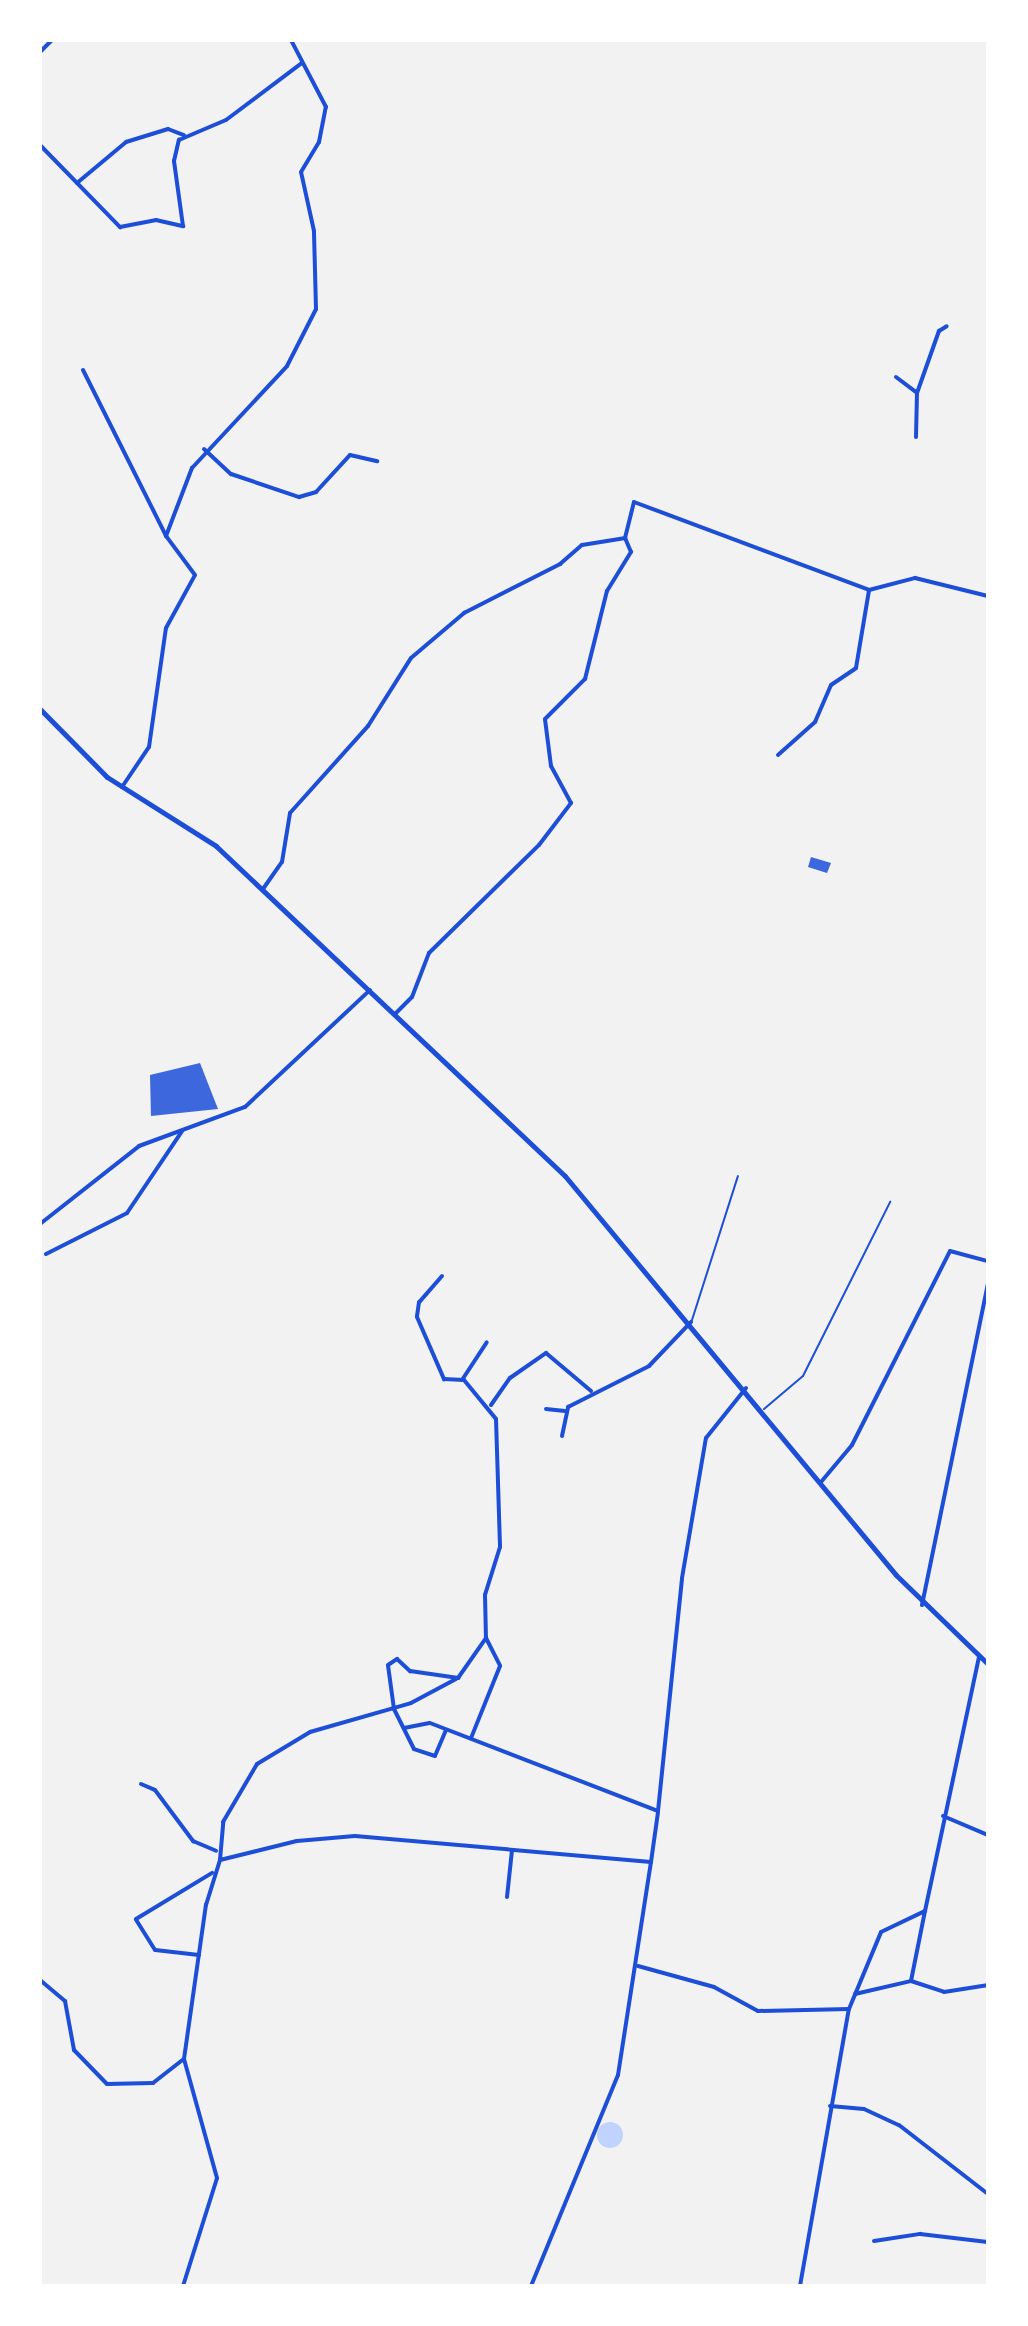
<!DOCTYPE html>
<html>
<head>
<meta charset="utf-8">
<style>
	body { margin:0 }
	#map { position:relative; width:1028px; height:2326px; overflow:hidden; background:#f2f2f2; font-family:"PT Sans",sans-serif }
	div>[style] { position:absolute }
	[style*='--x'] { left:calc(var(--x)*1px); top:calc(var(--y)*1px); width:calc(var(--w)*1px); rotate:calc(var(--a)*1deg) }
	.water>* { inset:0; background:#bfd3fe }
	.round { border-radius:50% }
	.building>* { inset:0; background:#3d67dc }
	.service>* { height:2px; margin:-1px; padding:0 1px; transform-origin:1px; border-radius:1px; background:#1d4ed8 }
	.minor>* { height:4px; margin:-2px; padding:0 2px; transform-origin:2px; border-radius:2px; background:#1d4ed8 }
	.tertiary>* { height:5px; margin:-2.5px; padding:0 2.5px; transform-origin:2.5px; border-radius:2.5px; background:#1d4ed8 }
	span { translate:-50% -50%; white-space:nowrap; text-align:center; line-height:1.15; -webkit-text-stroke:8px #fff; paint-order:stroke }
	.frame { position:absolute; inset:0; border:42px solid #fff; pointer-events:none }
</style>
</head>
<body>
<div id="map">
	<div class="water">
		<i class="round" style="left:597px;top:2122px;width:26px;height:26px"></i>
	</div>
	<div class="building">
		<i style="clip-path:polygon(811px 857px,831px 863px,827px 873px,808px 867px)"></i>
		<i style="clip-path:polygon(200px 1063px,218px 1109px,151px 1116px,150px 1075px)"></i>
	</div>
	<div class="service">
		<i style="--x:692;--y:1320;--w:151;--a:-72.3"></i>
		<i style="--x:764;--y:1409;--w:51;--a:-40.2"></i>
		<i style="--x:803;--y:1376;--w:195;--a:-63.4"></i>
	</div>
	<div class="minor">
		<i style="--x:40;--y:52;--w:17;--a:-45"></i>
		<i style="--x:40;--y:145;--w:115;--a:45.7"></i>
		<i style="--x:120;--y:227;--w:37;--a:-11"></i>
		<i style="--x:156;--y:220;--w:28;--a:13"></i>
		<i style="--x:183;--y:226;--w:66;--a:-97.9"></i>
		<i style="--x:174;--y:161;--w:22;--a:-77"></i>
		<i style="--x:179;--y:140;--w:51;--a:-23.1"></i>
		<i style="--x:226;--y:120;--w:95;--a:-36.9"></i>
		<i style="--x:77;--y:183;--w:64;--a:-39.9"></i>
		<i style="--x:126;--y:142;--w:44;--a:-17.2"></i>
		<i style="--x:168;--y:129;--w:17;--a:21"></i>
		<i style="--x:83;--y:370;--w:186;--a:63.4"></i>
		<i style="--x:896;--y:377;--w:26;--a:37"></i>
		<i style="--x:916;--y:437;--w:44;--a:-88.7"></i>
		<i style="--x:917;--y:393;--w:66;--a:-70.5"></i>
		<i style="--x:939;--y:331;--w:9;--a:-32"></i>
		<i style="--x:204;--y:449;--w:37;--a:43"></i>
		<i style="--x:231;--y:474;--w:72;--a:18.7"></i>
		<i style="--x:299;--y:497;--w:18;--a:-16"></i>
		<i style="--x:316;--y:492;--w:50;--a:-47.4"></i>
		<i style="--x:350;--y:455;--w:28;--a:13"></i>
		<i style="--x:778;--y:755;--w:50;--a:-41.7"></i>
		<i style="--x:815;--y:722;--w:40;--a:-66.6"></i>
		<i style="--x:831;--y:685;--w:30;--a:-34"></i>
		<i style="--x:856;--y:668;--w:79;--a:-80.5"></i>
		<i style="--x:122;--y:787;--w:48;--a:-56"></i>
		<i style="--x:149;--y:747;--w:120;--a:-81.9"></i>
		<i style="--x:166;--y:628;--w:60;--a:-61.3"></i>
		<i style="--x:195;--y:575;--w:49;--a:-126.6"></i>
		<i style="--x:166;--y:536;--w:73;--a:-69.1"></i>
		<i style="--x:192;--y:468;--w:139;--a:-47"></i>
		<i style="--x:287;--y:366;--w:64;--a:-63"></i>
		<i style="--x:316;--y:309;--w:78;--a:-91.5"></i>
		<i style="--x:314;--y:231;--w:60;--a:-102.4"></i>
		<i style="--x:301;--y:172;--w:35;--a:-59"></i>
		<i style="--x:319;--y:142;--w:36;--a:-79"></i>
		<i style="--x:326;--y:107;--w:76;--a:-117.6"></i>
		<i style="--x:263;--y:889;--w:33;--a:-55"></i>
		<i style="--x:282;--y:862;--w:50;--a:-80.7"></i>
		<i style="--x:290;--y:813;--w:117;--a:-48.1"></i>
		<i style="--x:368;--y:726;--w:80;--a:-57.7"></i>
		<i style="--x:411;--y:658;--w:70;--a:-40.3"></i>
		<i style="--x:464;--y:613;--w:108;--a:-27"></i>
		<i style="--x:560;--y:564;--w:29;--a:-41"></i>
		<i style="--x:582;--y:545;--w:44;--a:-9.2"></i>
		<i style="--x:625;--y:538;--w:37;--a:-76"></i>
		<i style="--x:634;--y:502;--w:251;--a:20.5"></i>
		<i style="--x:869;--y:590;--w:48;--a:-14.6"></i>
		<i style="--x:915;--y:578;--w:75;--a:13.9"></i>
		<i style="--x:395;--y:1014;--w:24;--a:-45"></i>
		<i style="--x:412;--y:997;--w:47;--a:-68.9"></i>
		<i style="--x:429;--y:953;--w:154;--a:-44.5"></i>
		<i style="--x:539;--y:845;--w:53;--a:-52.7"></i>
		<i style="--x:571;--y:803;--w:42;--a:-118.4"></i>
		<i style="--x:551;--y:766;--w:47;--a:-97.3"></i>
		<i style="--x:545;--y:719;--w:57;--a:-45"></i>
		<i style="--x:585;--y:679;--w:91;--a:-76"></i>
		<i style="--x:607;--y:591;--w:46;--a:-58.4"></i>
		<i style="--x:631;--y:552;--w:15;--a:-113"></i>
		<i style="--x:40;--y:1224;--w:126;--a:-38.2"></i>
		<i style="--x:139;--y:1146;--w:113;--a:-20.2"></i>
		<i style="--x:245;--y:1107;--w:171;--a:-43.1"></i>
		<i style="--x:46;--y:1254;--w:91;--a:-26.8"></i>
		<i style="--x:127;--y:1213;--w:99;--a:-56.1"></i>
		<i style="--x:442;--y:1276;--w:35;--a:131"></i>
		<i style="--x:419;--y:1302;--w:15;--a:98"></i>
		<i style="--x:417;--y:1317;--w:68;--a:66.5"></i>
		<i style="--x:444;--y:1379;--w:20;--a:3"></i>
		<i style="--x:464;--y:1380;--w:50;--a:50.6"></i>
		<i style="--x:496;--y:1419;--w:128;--a:88.2"></i>
		<i style="--x:500;--y:1547;--w:50;--a:107.4"></i>
		<i style="--x:485;--y:1595;--w:43;--a:88.7"></i>
		<i style="--x:462;--y:1380;--w:45;--a:-56.7"></i>
		<i style="--x:491;--y:1405;--w:33;--a:-55"></i>
		<i style="--x:510;--y:1378;--w:44;--a:-34.8"></i>
		<i style="--x:546;--y:1353;--w:59;--a:40.2"></i>
		<i style="--x:546;--y:1409;--w:19;--a:6"></i>
		<i style="--x:562;--y:1436;--w:30;--a:-78"></i>
		<i style="--x:568;--y:1407;--w:91;--a:-26.8"></i>
		<i style="--x:649;--y:1366;--w:61;--a:-46.3"></i>
		<i style="--x:821;--y:1482;--w:48;--a:-50"></i>
		<i style="--x:852;--y:1445;--w:217;--a:-63.2"></i>
		<i style="--x:950;--y:1251;--w:39;--a:15"></i>
		<i style="--x:922;--y:1605;--w:328;--a:-78.4"></i>
		<i style="--x:404;--y:1728;--w:26;--a:-11"></i>
		<i style="--x:430;--y:1723;--w:244;--a:21.1"></i>
		<i style="--x:658;--y:1811;--w:234;--a:-84.1"></i>
		<i style="--x:682;--y:1578;--w:142;--a:-80.3"></i>
		<i style="--x:706;--y:1438;--w:64;--a:-51.3"></i>
		<i style="--x:446;--y:1730;--w:28;--a:113"></i>
		<i style="--x:435;--y:1756;--w:22;--a:-162"></i>
		<i style="--x:414;--y:1749;--w:45;--a:-116.6"></i>
		<i style="--x:394;--y:1709;--w:44;--a:-97.8"></i>
		<i style="--x:388;--y:1665;--w:11;--a:-34"></i>
		<i style="--x:397;--y:1659;--w:18;--a:43"></i>
		<i style="--x:410;--y:1671;--w:49;--a:8.3"></i>
		<i style="--x:458;--y:1678;--w:49;--a:-55"></i>
		<i style="--x:486;--y:1638;--w:31;--a:63"></i>
		<i style="--x:500;--y:1666;--w:78;--a:111.9"></i>
		<i style="--x:141;--y:1784;--w:15;--a:23"></i>
		<i style="--x:155;--y:1790;--w:64;--a:53.3"></i>
		<i style="--x:193;--y:1841;--w:25;--a:23"></i>
		<i style="--x:943;--y:1816;--w:49;--a:22.9"></i>
		<i style="--x:220;--y:1860;--w:79;--a:-13.9"></i>
		<i style="--x:297;--y:1841;--w:58;--a:-4.9"></i>
		<i style="--x:355;--y:1836;--w:297;--a:5"></i>
		<i style="--x:651;--y:1862;--w:50;--a:-82"></i>
		<i style="--x:220;--y:1860;--w:38;--a:-85"></i>
		<i style="--x:223;--y:1822;--w:67;--a:-59.6"></i>
		<i style="--x:257;--y:1764;--w:62;--a:-31.1"></i>
		<i style="--x:310;--y:1732;--w:105;--a:-16"></i>
		<i style="--x:411;--y:1703;--w:51;--a:-28.1"></i>
		<i style="--x:507;--y:1897;--w:47;--a:-83.9"></i>
		<i style="--x:199;--y:1955;--w:44;--a:-173.5"></i>
		<i style="--x:155;--y:1950;--w:36;--a:-122"></i>
		<i style="--x:136;--y:1919;--w:89;--a:-31.2"></i>
		<i style="--x:638;--y:1966;--w:79;--a:15.4"></i>
		<i style="--x:714;--y:1987;--w:50;--a:28.6"></i>
		<i style="--x:758;--y:2011;--w:91;--a:-1.3"></i>
		<i style="--x:40;--y:1980;--w:33;--a:40"></i>
		<i style="--x:65;--y:2001;--w:50;--a:79.6"></i>
		<i style="--x:74;--y:2050;--w:47;--a:45.9"></i>
		<i style="--x:107;--y:2084;--w:46;--a:-1.2"></i>
		<i style="--x:153;--y:2083;--w:39;--a:-38"></i>
		<i style="--x:911;--y:1981;--w:71;--a:-78.7"></i>
		<i style="--x:855;--y:1994;--w:57;--a:-13.1"></i>
		<i style="--x:911;--y:1981;--w:35;--a:18"></i>
		<i style="--x:944;--y:1992;--w:45;--a:-9"></i>
		<i style="--x:830;--y:2106;--w:34;--a:5"></i>
		<i style="--x:864;--y:2109;--w:38;--a:25"></i>
		<i style="--x:899;--y:2125;--w:113;--a:37.8"></i>
		<i style="--x:874;--y:2241;--w:47;--a:-8.7"></i>
		<i style="--x:920;--y:2234;--w:68;--a:6.7"></i>
		<i style="--x:183;--y:2286;--w:113;--a:-72.5"></i>
		<i style="--x:217;--y:2178;--w:123;--a:-105.5"></i>
		<i style="--x:184;--y:2059;--w:156;--a:-81.9"></i>
		<i style="--x:206;--y:1905;--w:47;--a:-72.7"></i>
		<i style="--x:531;--y:2286;--w:228;--a:-67.6"></i>
		<i style="--x:618;--y:2075;--w:216;--a:-81.2"></i>
		<i style="--x:800;--y:2286;--w:281;--a:-80"></i>
		<i style="--x:849;--y:2009;--w:83;--a:-67.4"></i>
		<i style="--x:881;--y:1932;--w:49;--a:-25.5"></i>
		<i style="--x:925;--y:1911;--w:260;--a:-78"></i>
	</div>
	<div class="tertiary">
		<i style="--x:40;--y:709;--w:95;--a:45.4"></i>
		<i style="--x:107;--y:777;--w:129;--a:32.3"></i>
		<i style="--x:216;--y:846;--w:480;--a:43.4"></i>
		<i style="--x:565;--y:1176;--w:518;--a:50.32"></i>
		<i style="--x:896;--y:1575;--w:128;--a:44.1"></i>
	</div>
	<div class="frame"></div>
</div>
</body>
</html>
